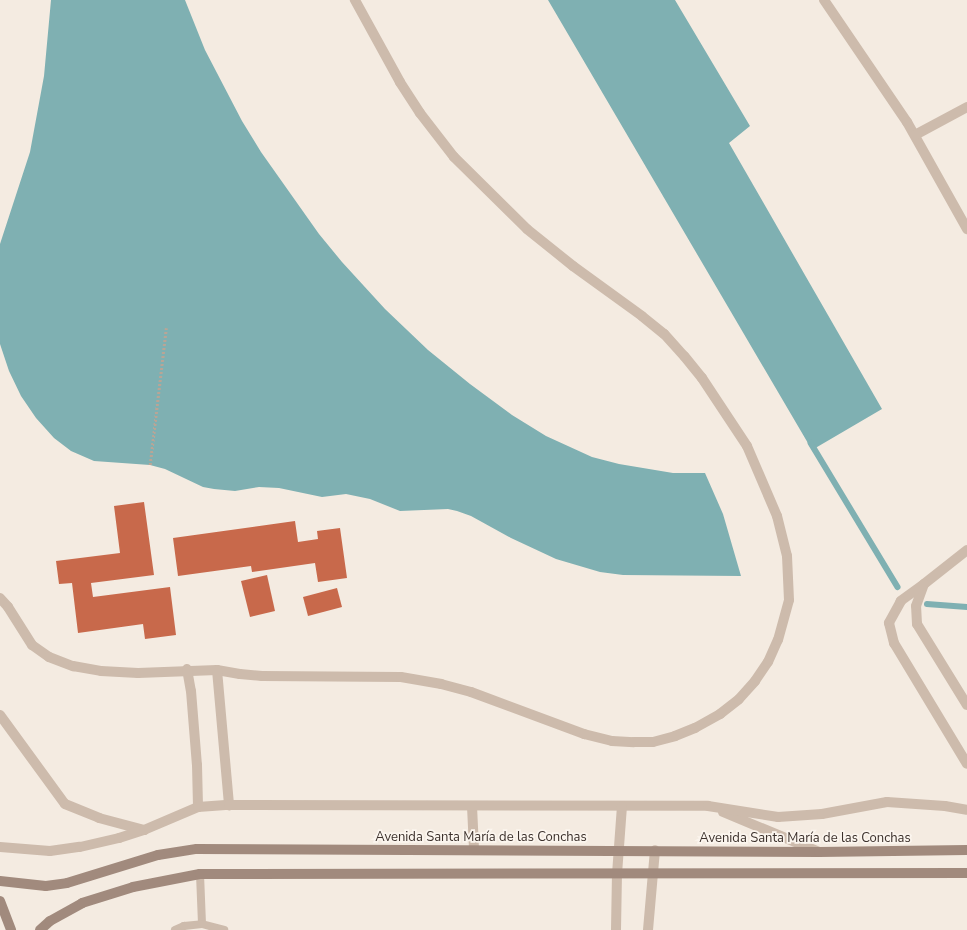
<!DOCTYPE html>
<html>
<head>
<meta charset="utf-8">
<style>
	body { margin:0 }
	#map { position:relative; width:967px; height:930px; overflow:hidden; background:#f4ebe1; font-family:"Nunito Sans",sans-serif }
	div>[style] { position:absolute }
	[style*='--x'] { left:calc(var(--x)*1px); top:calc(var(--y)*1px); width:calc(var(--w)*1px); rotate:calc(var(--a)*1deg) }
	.water>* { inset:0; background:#7fb0b2 }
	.stream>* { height:5.5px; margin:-2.75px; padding:0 2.75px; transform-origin:2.75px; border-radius:2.75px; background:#7fb0b2 }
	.building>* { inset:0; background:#c8694b }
	.path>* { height:2.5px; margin-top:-1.25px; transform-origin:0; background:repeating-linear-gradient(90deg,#b9a596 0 2px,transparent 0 4px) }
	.lane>* { height:8px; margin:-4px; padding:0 4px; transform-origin:4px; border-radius:4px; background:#cdbbac }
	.street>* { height:10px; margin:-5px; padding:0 5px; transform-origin:5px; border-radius:5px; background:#cdbbac }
	.secondary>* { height:10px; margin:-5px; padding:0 5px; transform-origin:5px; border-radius:5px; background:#a18a7d }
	span { translate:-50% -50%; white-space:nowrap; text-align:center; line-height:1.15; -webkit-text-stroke:3.5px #fbf5ee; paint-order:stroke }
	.street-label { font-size:13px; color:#3b302b }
</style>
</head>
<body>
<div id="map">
	<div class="water">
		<i style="clip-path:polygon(51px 0,185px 0,205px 50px,242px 121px,261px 152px,319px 234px,342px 262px,385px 309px,428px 350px,470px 384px,512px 415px,546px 436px,592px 457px,619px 464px,673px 473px,705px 473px,723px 514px,741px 576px,623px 575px,600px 572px,556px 559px,511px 538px,471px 516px,457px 511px,448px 509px,400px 511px,370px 499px,346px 494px,322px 497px,279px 488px,259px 487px,235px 491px,214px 489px,203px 487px,165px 469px,150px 465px,94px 461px,71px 451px,54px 438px,36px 418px,21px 396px,9px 371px,0 344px,0 244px,30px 152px,44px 76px)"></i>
		<i style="clip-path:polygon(548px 0,675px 0,750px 126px,729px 143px,882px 409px,812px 450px)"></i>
	</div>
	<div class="stream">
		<i style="--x:811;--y:443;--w:168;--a:58.9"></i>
		<i style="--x:927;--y:604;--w:40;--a:4.3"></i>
	</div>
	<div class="building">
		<i style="clip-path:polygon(144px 502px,154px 575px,91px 583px,93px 597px,170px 587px,176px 635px,145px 639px,143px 624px,78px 633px,72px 583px,59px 584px,56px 561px,120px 553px,114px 506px)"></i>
		<i style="clip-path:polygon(295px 521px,298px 542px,318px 539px,317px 531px,340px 528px,347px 578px,318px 582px,315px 563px,252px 572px,251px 566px,178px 576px,173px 538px)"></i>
		<i style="clip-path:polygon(267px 575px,275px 611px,250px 617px,241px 581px)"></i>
		<i style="clip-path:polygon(337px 588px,342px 607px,308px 616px,303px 597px)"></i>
	</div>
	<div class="path">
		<i style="--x:150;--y:465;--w:138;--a:-83.3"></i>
	</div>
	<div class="lane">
		<i style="--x:200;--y:874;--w:50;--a:87.7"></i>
		<i style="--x:175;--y:930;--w:10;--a:-24"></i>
		<i style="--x:184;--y:926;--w:18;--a:-6"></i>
		<i style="--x:202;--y:924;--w:23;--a:15"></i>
	</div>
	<div class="street">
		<i style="--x:824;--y:0;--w:148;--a:55.8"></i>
		<i style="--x:907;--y:122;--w:123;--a:60.7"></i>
		<i style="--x:915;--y:135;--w:59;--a:-28.3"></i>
		<i style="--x:924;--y:584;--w:55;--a:-38.3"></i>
		<i style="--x:0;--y:598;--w:12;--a:48"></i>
		<i style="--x:8;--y:607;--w:45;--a:57.7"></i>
		<i style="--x:32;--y:645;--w:21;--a:35"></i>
		<i style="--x:49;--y:657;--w:26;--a:21"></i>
		<i style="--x:73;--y:666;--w:28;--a:10"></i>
		<i style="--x:101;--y:671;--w:37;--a:3"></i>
		<i style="--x:138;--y:673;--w:79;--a:-2.2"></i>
		<i style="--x:217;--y:670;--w:23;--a:10"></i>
		<i style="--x:240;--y:674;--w:22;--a:5"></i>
		<i style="--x:262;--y:676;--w:139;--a:0.4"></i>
		<i style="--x:401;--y:677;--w:41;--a:9.9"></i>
		<i style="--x:441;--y:684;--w:31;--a:15"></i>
		<i style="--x:471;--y:692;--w:121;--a:20.4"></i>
		<i style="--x:584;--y:734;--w:29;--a:14"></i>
		<i style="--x:612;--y:741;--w:22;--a:3"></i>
		<i style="--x:634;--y:742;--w:19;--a:0"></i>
		<i style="--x:653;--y:742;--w:23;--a:-15"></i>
		<i style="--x:675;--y:736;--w:22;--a:-22"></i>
		<i style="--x:695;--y:728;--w:29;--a:-29"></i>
		<i style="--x:720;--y:714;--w:24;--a:-38"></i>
		<i style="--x:739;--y:699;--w:24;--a:-48"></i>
		<i style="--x:755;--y:681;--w:23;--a:-56"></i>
		<i style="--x:768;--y:662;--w:24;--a:-66"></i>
		<i style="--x:778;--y:640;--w:41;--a:-74.6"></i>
		<i style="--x:789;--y:600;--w:44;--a:-92.6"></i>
		<i style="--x:787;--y:556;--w:41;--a:-104"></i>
		<i style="--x:777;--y:516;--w:76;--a:-113.2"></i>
		<i style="--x:747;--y:446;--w:82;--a:-123.5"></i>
		<i style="--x:702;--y:378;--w:28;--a:-129"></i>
		<i style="--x:684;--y:356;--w:30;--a:-132"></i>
		<i style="--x:664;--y:334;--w:28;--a:-141"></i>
		<i style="--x:642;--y:316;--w:85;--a:-144.1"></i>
		<i style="--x:573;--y:266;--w:59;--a:-141.2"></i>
		<i style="--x:527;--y:229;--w:103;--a:-135.4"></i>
		<i style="--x:454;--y:157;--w:56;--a:-127.7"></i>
		<i style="--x:420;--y:113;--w:37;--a:-123"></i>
		<i style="--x:400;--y:82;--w:94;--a:-118.8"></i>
		<i style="--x:187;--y:669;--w:22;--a:80"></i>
		<i style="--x:191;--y:691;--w:74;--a:85.4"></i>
		<i style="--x:197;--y:765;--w:42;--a:88.6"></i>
		<i style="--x:217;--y:670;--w:136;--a:84.9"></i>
		<i style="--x:967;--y:705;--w:95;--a:-121.7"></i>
		<i style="--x:917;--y:624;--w:18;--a:-93"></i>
		<i style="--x:916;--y:606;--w:23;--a:-70"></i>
		<i style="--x:924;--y:584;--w:29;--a:144"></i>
		<i style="--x:901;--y:601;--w:25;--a:119"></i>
		<i style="--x:889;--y:623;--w:21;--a:76"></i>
		<i style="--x:894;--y:643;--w:141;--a:58.9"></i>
		<i style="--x:0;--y:715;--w:110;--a:53.9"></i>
		<i style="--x:65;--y:804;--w:37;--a:22"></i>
		<i style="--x:99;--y:818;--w:47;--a:14.9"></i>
		<i style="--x:472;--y:806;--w:43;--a:87.3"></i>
		<i style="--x:723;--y:812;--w:104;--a:22.6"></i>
		<i style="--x:0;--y:847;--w:50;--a:4.6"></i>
		<i style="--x:50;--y:851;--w:30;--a:-8"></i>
		<i style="--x:80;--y:847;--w:40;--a:-13"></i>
		<i style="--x:119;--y:838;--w:26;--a:-18"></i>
		<i style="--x:144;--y:830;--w:59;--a:-23.1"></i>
		<i style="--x:198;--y:807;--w:31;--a:-4"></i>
		<i style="--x:229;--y:805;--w:479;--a:0.1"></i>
		<i style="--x:708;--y:806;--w:71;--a:8.9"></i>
		<i style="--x:778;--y:817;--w:44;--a:-3.9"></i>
		<i style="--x:822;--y:814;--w:66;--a:-10.5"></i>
		<i style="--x:887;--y:802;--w:58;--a:3.9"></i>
		<i style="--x:945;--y:806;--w:22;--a:10"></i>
		<i style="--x:616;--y:930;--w:56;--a:-89"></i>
		<i style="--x:617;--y:874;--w:68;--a:-85.8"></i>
		<i style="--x:648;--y:930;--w:80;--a:-85"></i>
	</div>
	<div class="secondary">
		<i style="--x:0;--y:881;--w:46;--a:6.2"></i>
		<i style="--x:46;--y:886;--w:21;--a:-8"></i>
		<i style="--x:67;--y:883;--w:95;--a:-17.1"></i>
		<i style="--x:158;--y:855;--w:39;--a:-9"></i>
		<i style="--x:197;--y:849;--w:622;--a:0.28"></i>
		<i style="--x:819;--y:852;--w:148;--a:-0.8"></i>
		<i style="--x:0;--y:901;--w:31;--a:69"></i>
		<i style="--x:40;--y:930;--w:13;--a:-42"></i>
		<i style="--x:50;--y:921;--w:37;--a:-29"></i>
		<i style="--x:82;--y:903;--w:53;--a:-17.4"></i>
		<i style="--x:133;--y:887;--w:68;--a:-11"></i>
		<i style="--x:200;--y:874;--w:767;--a:-0.07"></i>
	</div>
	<div class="street-label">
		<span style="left:481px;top:837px">Avenida Santa María de las Conchas</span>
		<span style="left:805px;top:838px">Avenida Santa María de las Conchas</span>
	</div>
</div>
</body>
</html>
